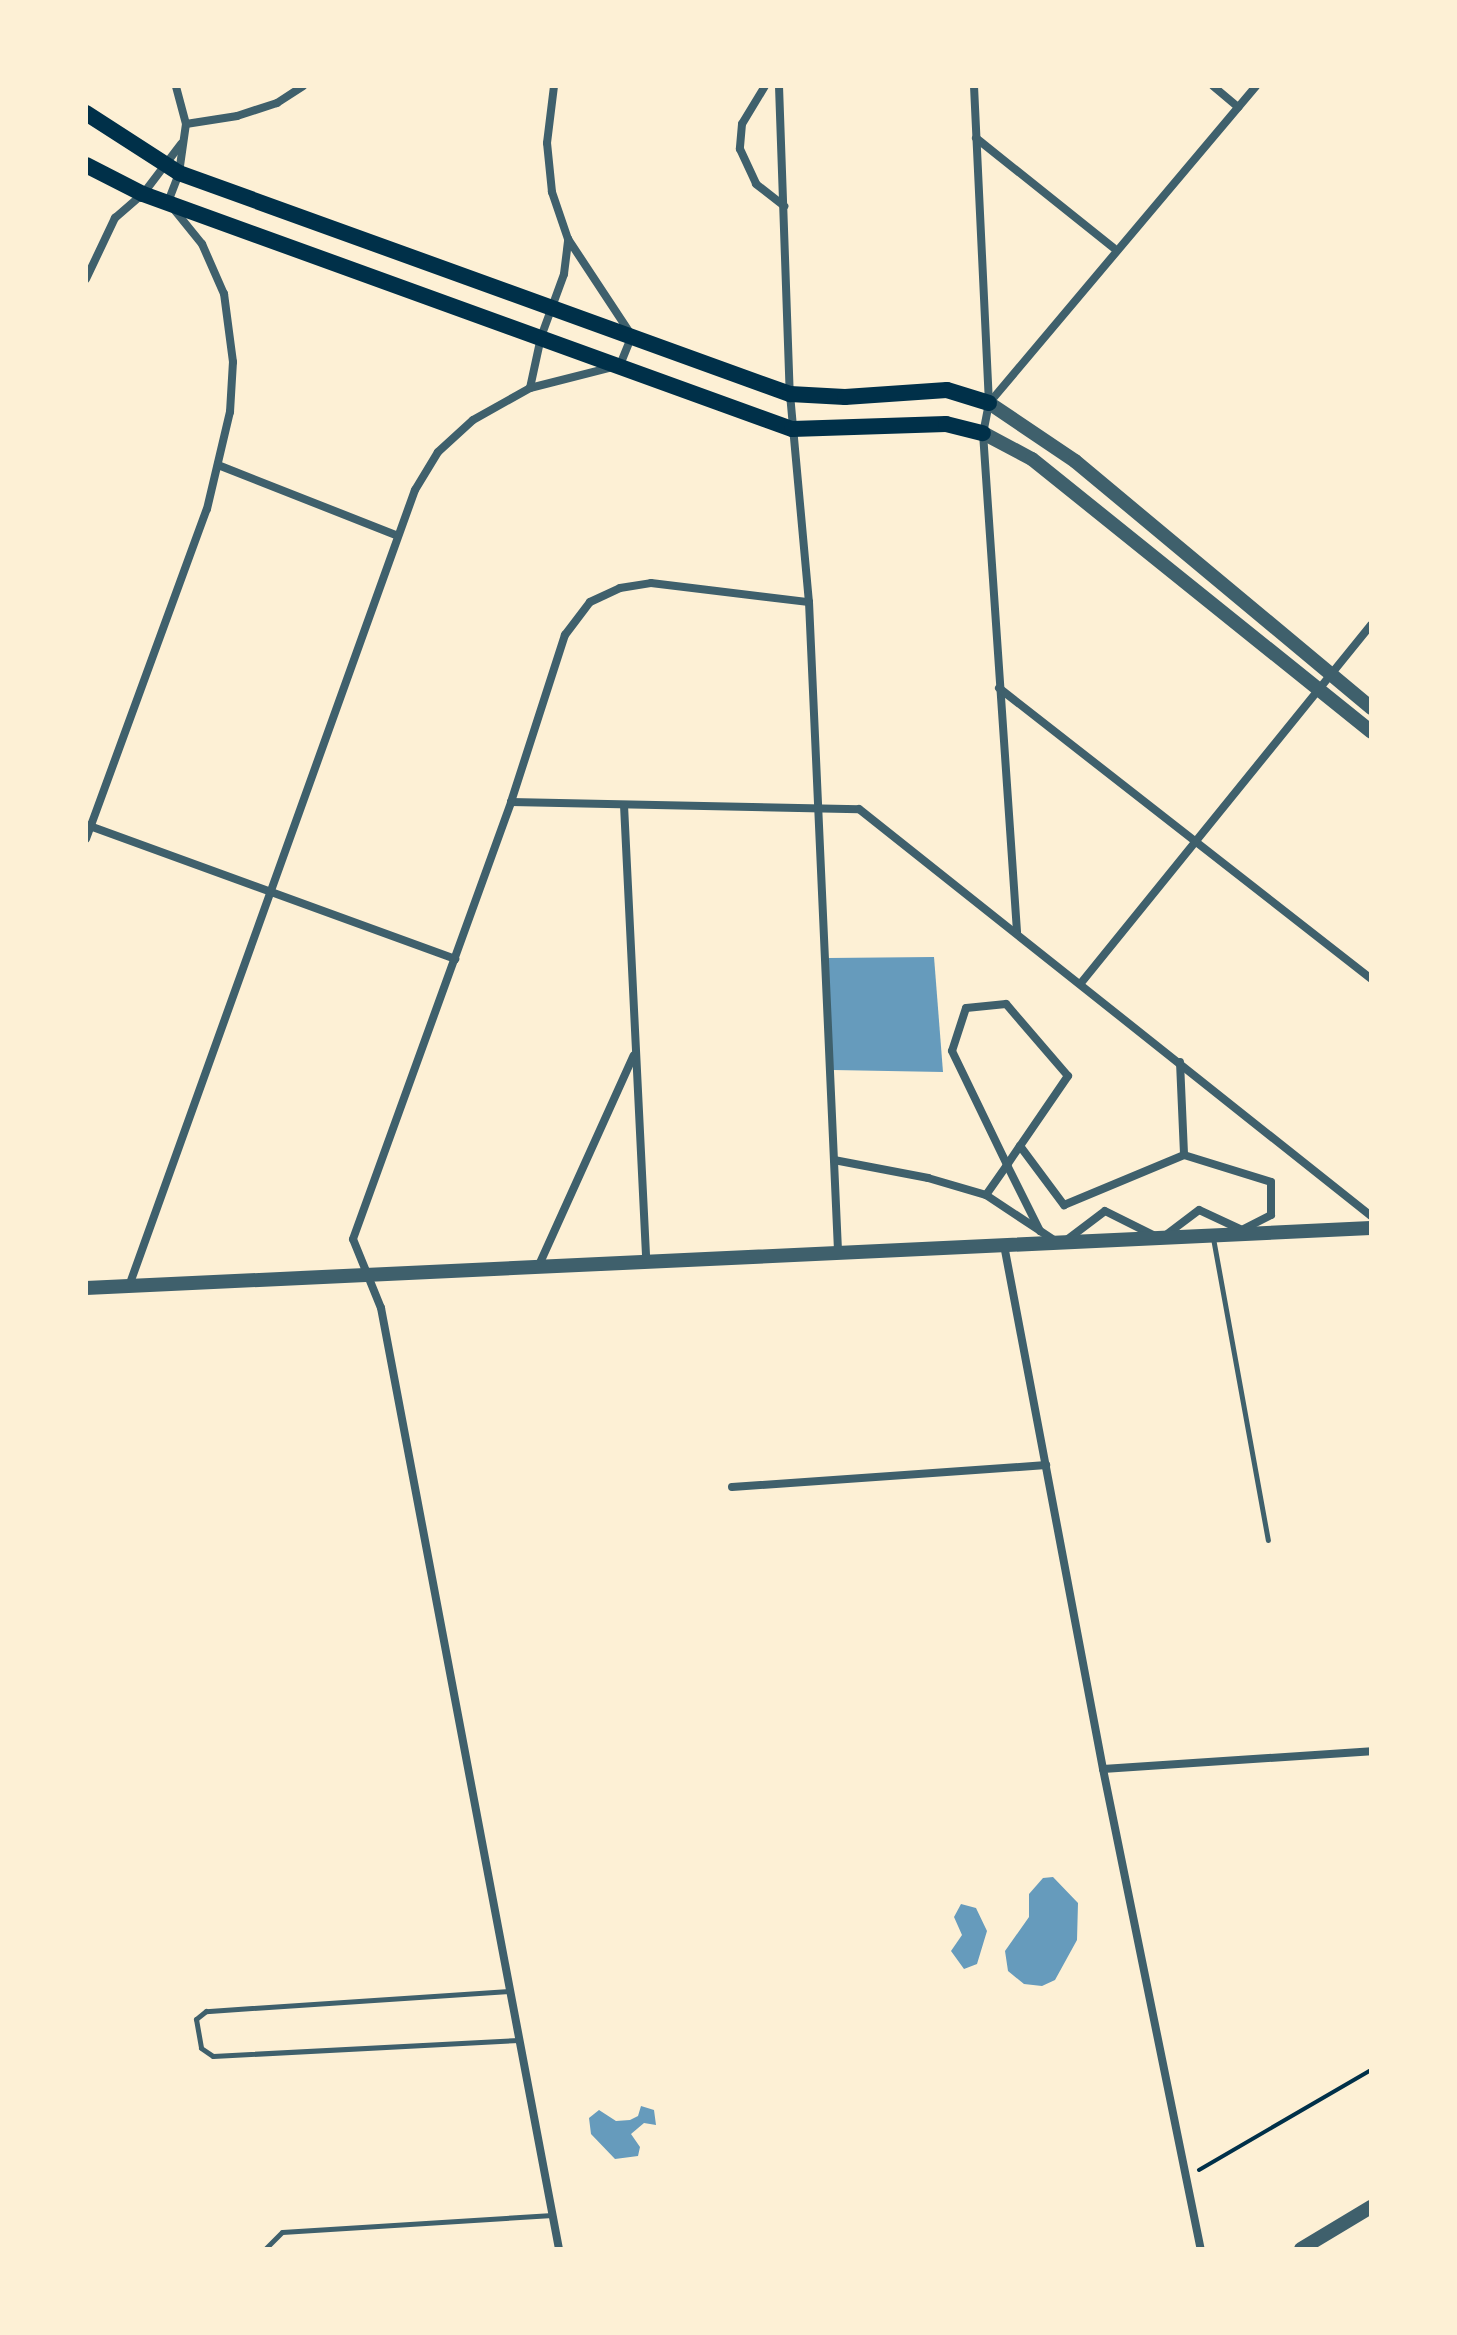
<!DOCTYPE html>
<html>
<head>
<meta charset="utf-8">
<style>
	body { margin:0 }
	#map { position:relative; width:1457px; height:2335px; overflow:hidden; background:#fdf0d5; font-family:"IBM Plex Sans",sans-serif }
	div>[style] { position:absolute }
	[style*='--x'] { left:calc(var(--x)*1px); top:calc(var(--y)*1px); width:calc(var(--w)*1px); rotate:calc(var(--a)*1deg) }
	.water>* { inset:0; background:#669bbc }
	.path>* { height:4px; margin:-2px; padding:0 2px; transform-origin:2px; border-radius:2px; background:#003049 }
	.service>* { height:5px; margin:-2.5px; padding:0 2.5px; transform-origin:2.5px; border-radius:2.5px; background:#3f606c }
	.minor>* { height:8px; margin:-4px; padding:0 4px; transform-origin:4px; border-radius:4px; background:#3f606c }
	.tertiary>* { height:14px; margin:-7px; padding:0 7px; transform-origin:7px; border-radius:7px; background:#3f606c }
	.secondary>* { height:16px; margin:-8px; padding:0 8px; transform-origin:8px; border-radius:8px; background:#003049 }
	span { translate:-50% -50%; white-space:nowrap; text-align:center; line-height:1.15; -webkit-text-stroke:7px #fdf0d5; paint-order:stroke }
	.frame { position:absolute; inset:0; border:88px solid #fdf0d5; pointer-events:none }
</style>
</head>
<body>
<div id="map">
	<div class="water">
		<i style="clip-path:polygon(934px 957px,943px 1072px,833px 1070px,828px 958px)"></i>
		<i style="clip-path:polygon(1053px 1877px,1078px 1903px,1077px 1940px,1055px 1980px,1042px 1986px,1024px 1984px,1008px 1971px,1005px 1951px,1029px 1917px,1029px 1894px,1043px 1878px)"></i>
		<i style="clip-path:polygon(961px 1904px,976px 1908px,987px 1931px,977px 1964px,964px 1969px,951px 1951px,962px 1935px,954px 1917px)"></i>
		<i style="clip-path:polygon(641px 2106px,654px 2110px,656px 2125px,644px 2123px,631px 2134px,640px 2147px,638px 2156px,615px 2159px,591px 2134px,589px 2118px,599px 2110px,616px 2121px,630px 2120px,638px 2116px)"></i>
	</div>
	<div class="path">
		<i style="--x:1199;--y:2170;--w:199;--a:-30.2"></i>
	</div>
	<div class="service">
		<i style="--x:1213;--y:1238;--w:307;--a:79.7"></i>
		<i style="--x:509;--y:1991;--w:304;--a:176.2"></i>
		<i style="--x:206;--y:2011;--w:13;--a:141"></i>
		<i style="--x:196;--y:2019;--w:29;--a:80"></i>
		<i style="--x:201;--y:2048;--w:14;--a:34"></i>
		<i style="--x:213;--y:2056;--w:306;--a:-3"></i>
		<i style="--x:265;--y:2249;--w:24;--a:-45"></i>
		<i style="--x:282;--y:2232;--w:271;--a:-3.6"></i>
	</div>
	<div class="minor">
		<i style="--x:765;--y:86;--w:44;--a:121.2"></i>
		<i style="--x:742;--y:124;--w:25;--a:95"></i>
		<i style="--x:740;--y:149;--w:38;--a:65"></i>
		<i style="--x:756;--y:184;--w:36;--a:38"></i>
		<i style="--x:779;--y:86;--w:308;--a:88"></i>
		<i style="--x:790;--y:394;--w:209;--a:84.8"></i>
		<i style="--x:809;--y:602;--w:650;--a:87.44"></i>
		<i style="--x:974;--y:86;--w:317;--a:87.3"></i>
		<i style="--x:989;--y:403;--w:31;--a:101"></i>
		<i style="--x:983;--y:433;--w:500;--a:86.1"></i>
		<i style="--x:1213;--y:86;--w:33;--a:40"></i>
		<i style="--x:186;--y:124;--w:52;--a:-8.9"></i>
		<i style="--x:237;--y:116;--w:42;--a:-18"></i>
		<i style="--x:277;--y:103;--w:31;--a:-33"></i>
		<i style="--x:976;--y:138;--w:176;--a:38.6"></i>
		<i style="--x:86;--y:279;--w:68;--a:-64.6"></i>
		<i style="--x:115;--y:218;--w:37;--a:-41"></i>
		<i style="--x:143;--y:194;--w:63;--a:-52.8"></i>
		<i style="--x:530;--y:388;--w:52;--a:-77.8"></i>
		<i style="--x:541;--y:337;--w:67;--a:-69.9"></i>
		<i style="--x:564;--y:274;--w:35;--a:-83"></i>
		<i style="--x:990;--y:402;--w:413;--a:-49.9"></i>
		<i style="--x:218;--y:465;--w:193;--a:21.5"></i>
		<i style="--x:999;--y:688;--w:472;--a:38"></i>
		<i style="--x:511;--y:802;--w:348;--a:1.2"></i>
		<i style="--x:859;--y:809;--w:654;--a:38.48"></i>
		<i style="--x:624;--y:805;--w:456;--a:87.2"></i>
		<i style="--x:87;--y:825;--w:392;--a:20"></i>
		<i style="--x:86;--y:839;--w:351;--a:-69.9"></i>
		<i style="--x:207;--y:509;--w:100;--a:-76.7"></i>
		<i style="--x:230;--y:412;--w:50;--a:-86.6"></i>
		<i style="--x:233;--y:362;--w:69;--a:-97.5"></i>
		<i style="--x:224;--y:294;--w:55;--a:-113.7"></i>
		<i style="--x:202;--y:244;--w:54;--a:-129"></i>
		<i style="--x:168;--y:202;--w:31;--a:-69"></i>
		<i style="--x:179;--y:173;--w:49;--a:-81.9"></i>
		<i style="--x:186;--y:124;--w:39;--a:-105"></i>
		<i style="--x:1081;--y:983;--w:461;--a:-51"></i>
		<i style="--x:1180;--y:1062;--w:93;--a:87.5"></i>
		<i style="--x:1020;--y:1146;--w:74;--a:53.3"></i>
		<i style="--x:1064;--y:1205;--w:130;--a:-22.6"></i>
		<i style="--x:1184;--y:1155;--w:91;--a:17.2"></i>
		<i style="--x:1271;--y:1182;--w:33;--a:90"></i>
		<i style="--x:1271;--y:1215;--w:33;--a:153"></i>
		<i style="--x:1242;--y:1230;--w:47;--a:-155.1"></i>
		<i style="--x:1199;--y:1210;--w:40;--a:143"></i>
		<i style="--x:834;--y:1160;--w:96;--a:10.8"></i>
		<i style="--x:928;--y:1178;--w:60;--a:16.3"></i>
		<i style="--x:986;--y:1195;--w:82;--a:33.5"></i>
		<i style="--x:986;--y:1195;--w:37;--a:-55"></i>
		<i style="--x:1007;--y:1165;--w:23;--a:-56"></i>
		<i style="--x:1020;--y:1146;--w:85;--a:-55.6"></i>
		<i style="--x:1068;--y:1076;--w:95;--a:-130.7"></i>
		<i style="--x:1006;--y:1004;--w:40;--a:174.3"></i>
		<i style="--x:966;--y:1008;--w:45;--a:108"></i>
		<i style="--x:952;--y:1051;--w:127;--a:64.2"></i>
		<i style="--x:1007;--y:1165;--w:74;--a:63.4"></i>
		<i style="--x:1068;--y:1239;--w:46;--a:-37.1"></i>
		<i style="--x:1105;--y:1211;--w:54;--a:26.6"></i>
		<i style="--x:1004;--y:1245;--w:533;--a:79.3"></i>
		<i style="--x:1103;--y:1769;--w:490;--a:78.5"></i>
		<i style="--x:539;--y:1265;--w:230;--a:-65.7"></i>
		<i style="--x:129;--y:1286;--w:846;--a:-70.24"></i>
		<i style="--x:415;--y:490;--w:44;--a:-58.8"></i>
		<i style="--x:438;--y:452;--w:47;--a:-42.4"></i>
		<i style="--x:473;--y:420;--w:65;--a:-29.3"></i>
		<i style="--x:530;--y:388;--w:93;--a:-14.3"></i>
		<i style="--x:620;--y:365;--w:31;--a:-68"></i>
		<i style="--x:632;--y:336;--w:116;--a:-123.4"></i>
		<i style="--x:568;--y:239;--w:50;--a:-108.8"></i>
		<i style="--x:552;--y:192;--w:49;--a:-95.8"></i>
		<i style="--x:547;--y:143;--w:57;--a:-83"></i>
		<i style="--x:732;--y:1487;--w:315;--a:-4"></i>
		<i style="--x:1103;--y:1769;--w:269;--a:-3.8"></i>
		<i style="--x:559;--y:2249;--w:958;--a:-100.71"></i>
		<i style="--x:381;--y:1308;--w:74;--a:-112.1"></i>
		<i style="--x:353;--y:1239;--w:465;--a:-70.1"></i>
		<i style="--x:511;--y:802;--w:176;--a:-72.1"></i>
		<i style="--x:565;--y:635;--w:41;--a:-52.9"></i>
		<i style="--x:590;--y:602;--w:33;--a:-25"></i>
		<i style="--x:620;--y:588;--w:31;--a:-9"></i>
		<i style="--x:651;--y:583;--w:159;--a:6.9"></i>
	</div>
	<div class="tertiary">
		<i style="--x:989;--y:403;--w:104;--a:34"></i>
		<i style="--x:1075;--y:461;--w:386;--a:39.8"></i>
		<i style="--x:983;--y:433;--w:55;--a:28"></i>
		<i style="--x:1032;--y:459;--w:435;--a:38.8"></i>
		<i style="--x:86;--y:1288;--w:1286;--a:-2.67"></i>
		<i style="--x:1301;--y:2249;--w:82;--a:-31"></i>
	</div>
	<div class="secondary">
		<i style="--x:86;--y:113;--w:111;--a:32.8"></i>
		<i style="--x:179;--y:173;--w:650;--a:19.89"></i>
		<i style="--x:790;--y:394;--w:55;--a:3.1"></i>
		<i style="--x:845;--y:397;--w:102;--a:-3.9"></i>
		<i style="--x:947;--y:390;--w:44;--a:17.2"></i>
		<i style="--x:86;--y:165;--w:64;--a:27"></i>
		<i style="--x:143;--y:194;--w:690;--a:19.91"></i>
		<i style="--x:792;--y:429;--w:154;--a:-1.9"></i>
		<i style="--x:946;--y:424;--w:38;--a:14"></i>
	</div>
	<div class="frame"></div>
</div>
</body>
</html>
